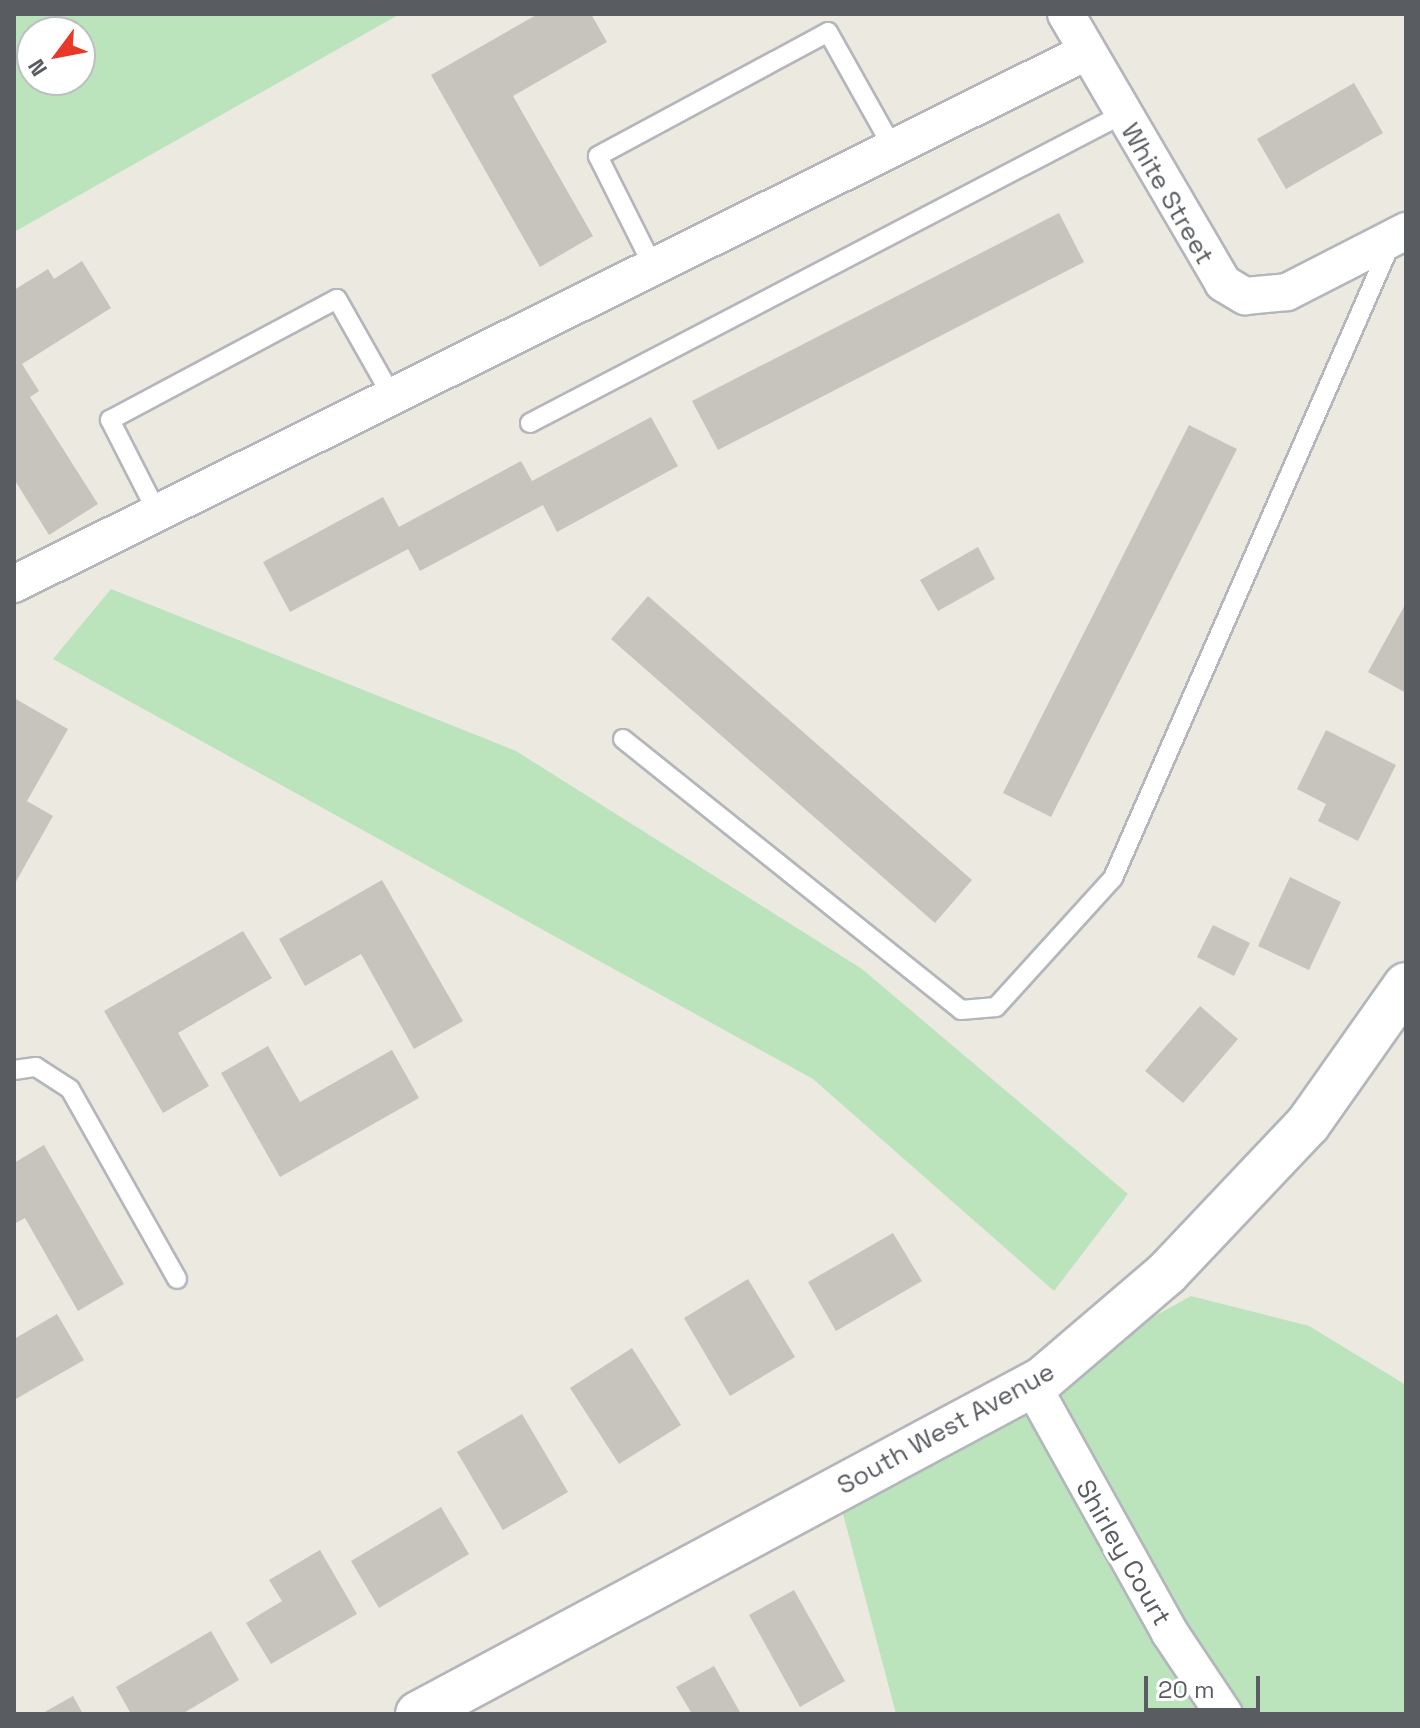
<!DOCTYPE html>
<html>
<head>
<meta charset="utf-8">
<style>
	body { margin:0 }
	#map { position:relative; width:1420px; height:1728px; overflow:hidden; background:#ece9e0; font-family:"Space Grotesk",sans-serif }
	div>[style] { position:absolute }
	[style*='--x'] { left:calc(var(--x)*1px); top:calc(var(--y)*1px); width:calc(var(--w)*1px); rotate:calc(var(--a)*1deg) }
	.green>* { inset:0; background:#bbe4bc }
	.building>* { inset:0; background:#c7c4bd }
	.roads { filter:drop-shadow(2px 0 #b3b6bb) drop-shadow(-2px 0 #b3b6bb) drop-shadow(0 2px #b3b6bb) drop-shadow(0 -2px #b3b6bb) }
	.service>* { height:18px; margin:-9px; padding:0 9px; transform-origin:9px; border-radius:9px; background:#fff }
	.minor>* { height:36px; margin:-18px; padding:0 18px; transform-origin:18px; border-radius:18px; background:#fff }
	.tertiary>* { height:44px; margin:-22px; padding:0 22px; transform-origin:22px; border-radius:22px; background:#fff }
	span { translate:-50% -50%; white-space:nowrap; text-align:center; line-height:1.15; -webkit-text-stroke:7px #fff; paint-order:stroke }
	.street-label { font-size:26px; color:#595c61 }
	.frame { position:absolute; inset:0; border:16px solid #595c61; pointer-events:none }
	.north { position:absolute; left:16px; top:16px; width:80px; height:80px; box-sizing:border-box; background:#fff; border:2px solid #bdbec0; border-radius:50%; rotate:238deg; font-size:22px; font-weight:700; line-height:32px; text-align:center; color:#595c61 }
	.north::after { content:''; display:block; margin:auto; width:28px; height:36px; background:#e93828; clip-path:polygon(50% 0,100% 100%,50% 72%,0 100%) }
	.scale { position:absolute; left:1144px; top:1676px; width:116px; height:36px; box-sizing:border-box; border:4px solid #595c61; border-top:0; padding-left:10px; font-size:24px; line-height:28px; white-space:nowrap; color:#595c61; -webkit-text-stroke:6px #fff; paint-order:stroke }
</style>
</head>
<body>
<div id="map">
	<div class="green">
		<i style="clip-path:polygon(evenodd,14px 14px,400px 14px,14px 232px,14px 14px,32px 32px,80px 32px,80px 80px,32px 80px,32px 32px)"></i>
		<i style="clip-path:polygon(111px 589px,516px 751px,862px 969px,1128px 1194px,1054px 1291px,813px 1079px,53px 659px)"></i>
		<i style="clip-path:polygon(1191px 1296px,1309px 1326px,1406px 1385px,1406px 1714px,896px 1714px,837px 1491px)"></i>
	</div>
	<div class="building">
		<i style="clip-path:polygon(538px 14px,591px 14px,607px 42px,513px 96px,593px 236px,540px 267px,431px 75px)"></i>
		<i style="clip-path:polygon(1354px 83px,1383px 133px,1286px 189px,1257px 139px)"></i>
		<i style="clip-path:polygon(1059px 213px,1084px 262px,718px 450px,692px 401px)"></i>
		<i style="clip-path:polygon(82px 261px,111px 308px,22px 364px,39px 391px,30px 397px,98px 504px,49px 535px,14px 479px,14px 290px,48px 269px,54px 279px)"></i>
		<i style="clip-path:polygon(651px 417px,678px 466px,557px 532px,543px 505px,420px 571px,408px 549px,290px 612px,263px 562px,383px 497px,399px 527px,521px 461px,532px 481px)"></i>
		<i style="clip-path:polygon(1189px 425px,1237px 449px,1051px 817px,1003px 793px)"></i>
		<i style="clip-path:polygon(978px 547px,995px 579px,938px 611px,920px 580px)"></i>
		<i style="clip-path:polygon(648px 596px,972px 880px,935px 923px,611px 639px)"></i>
		<i style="clip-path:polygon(1406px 603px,1406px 693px,1368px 672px)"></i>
		<i style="clip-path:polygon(14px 698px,68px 729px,27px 801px,53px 816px,14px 885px)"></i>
		<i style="clip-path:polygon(1326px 730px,1396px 765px,1358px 841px,1318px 821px,1326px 804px,1297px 789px)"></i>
		<i style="clip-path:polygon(1290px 877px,1341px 902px,1309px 970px,1258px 946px)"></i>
		<i style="clip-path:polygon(382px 880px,463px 1021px,414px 1049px,361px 954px,305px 986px,279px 939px)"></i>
		<i style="clip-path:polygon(1213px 925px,1250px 943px,1234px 976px,1197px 957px)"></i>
		<i style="clip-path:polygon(243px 931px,272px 978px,178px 1033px,209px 1086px,163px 1113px,104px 1011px)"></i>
		<i style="clip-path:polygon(1200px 1006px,1238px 1039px,1183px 1103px,1145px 1071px)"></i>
		<i style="clip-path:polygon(268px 1046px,300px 1102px,392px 1050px,419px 1098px,280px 1177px,221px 1073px)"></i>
		<i style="clip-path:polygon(44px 1145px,124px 1284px,78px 1311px,25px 1218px,14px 1224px,14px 1163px)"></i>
		<i style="clip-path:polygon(893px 1233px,922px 1281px,836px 1331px,808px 1282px)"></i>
		<i style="clip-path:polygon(748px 1279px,795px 1357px,730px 1396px,684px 1318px)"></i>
		<i style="clip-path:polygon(57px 1314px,84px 1360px,14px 1400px,14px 1339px)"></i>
		<i style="clip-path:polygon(632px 1348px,681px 1425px,619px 1464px,570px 1388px)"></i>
		<i style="clip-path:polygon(522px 1414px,568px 1492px,503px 1530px,457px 1452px)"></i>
		<i style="clip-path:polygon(441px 1507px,469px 1554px,379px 1608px,351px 1561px)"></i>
		<i style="clip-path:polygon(320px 1550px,357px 1614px,271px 1664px,246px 1623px,282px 1601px,269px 1580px)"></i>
		<i style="clip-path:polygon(794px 1590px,845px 1681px,800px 1707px,749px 1615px)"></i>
		<i style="clip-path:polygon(211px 1631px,239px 1680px,182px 1714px,131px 1714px,116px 1687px)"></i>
		<i style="clip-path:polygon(714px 1666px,741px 1714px,692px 1714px,676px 1687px)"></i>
		<i style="clip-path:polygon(73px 1696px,83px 1714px,41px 1714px)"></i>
	</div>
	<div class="roads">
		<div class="service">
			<i style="--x:654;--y:268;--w:125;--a:-116.6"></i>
			<i style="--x:598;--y:156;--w:261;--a:-28.3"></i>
			<i style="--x:828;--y:32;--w:133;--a:60.7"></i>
			<i style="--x:530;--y:423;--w:666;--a:-27.53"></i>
			<i style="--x:159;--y:516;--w:108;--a:-117"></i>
			<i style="--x:110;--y:420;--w:257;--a:-28.1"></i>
			<i style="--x:337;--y:299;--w:114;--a:60.5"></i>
			<i style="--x:623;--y:739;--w:433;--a:38.7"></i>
			<i style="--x:961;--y:1010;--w:35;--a:-5"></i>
			<i style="--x:996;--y:1007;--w:174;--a:-47.8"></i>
			<i style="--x:1113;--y:878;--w:693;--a:-66.36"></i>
			<i style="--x:14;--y:1070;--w:22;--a:-8"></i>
			<i style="--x:36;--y:1067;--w:40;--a:32.9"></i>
			<i style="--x:70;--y:1089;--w:218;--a:60.6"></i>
		</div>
		<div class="minor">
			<i style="--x:1066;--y:14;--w:311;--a:59.7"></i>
			<i style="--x:1223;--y:283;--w:26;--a:31"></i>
			<i style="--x:1245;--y:296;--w:42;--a:-5.4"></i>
			<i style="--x:1287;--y:292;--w:134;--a:-27.1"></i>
			<i style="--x:14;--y:584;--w:1197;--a:-26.39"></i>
			<i style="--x:1032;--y:1385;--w:284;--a:60.9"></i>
			<i style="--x:1170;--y:1633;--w:97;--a:56.3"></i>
		</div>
		<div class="tertiary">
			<i style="--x:418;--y:1714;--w:709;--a:-28.19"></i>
			<i style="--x:1043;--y:1379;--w:163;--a:-40.5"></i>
			<i style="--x:1167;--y:1273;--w:205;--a:-46.6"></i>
			<i style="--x:1308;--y:1124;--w:170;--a:-54.8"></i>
		</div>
	</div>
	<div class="street-label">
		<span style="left:1167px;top:194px;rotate:60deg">White Street</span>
		<span style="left:946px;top:1429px;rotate:-29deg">South West Avenue</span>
		<span style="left:1123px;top:1553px;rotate:60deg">Shirley Court</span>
	</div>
	<div class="frame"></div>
	<div class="north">N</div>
	<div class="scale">20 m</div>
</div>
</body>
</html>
